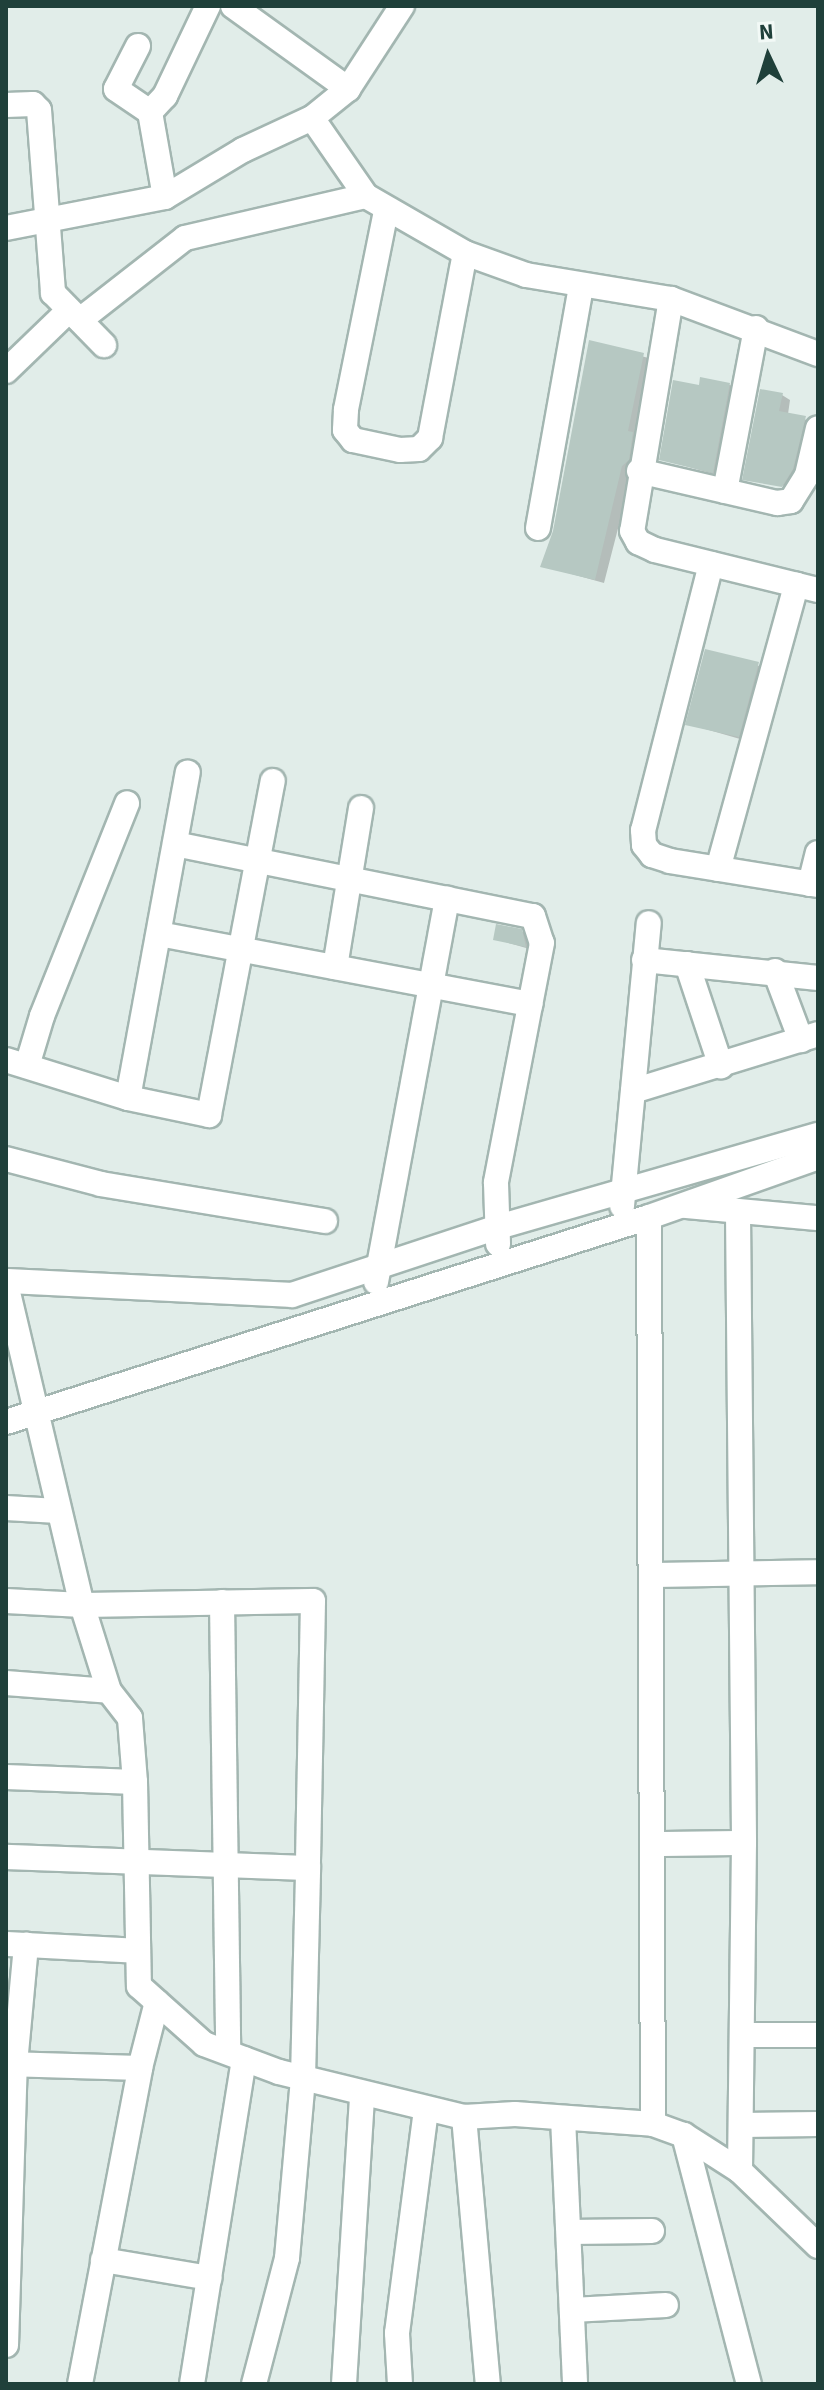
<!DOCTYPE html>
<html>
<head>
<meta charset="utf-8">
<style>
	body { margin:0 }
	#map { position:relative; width:824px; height:2390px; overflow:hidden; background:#e1ede9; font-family:"Source Sans 3",sans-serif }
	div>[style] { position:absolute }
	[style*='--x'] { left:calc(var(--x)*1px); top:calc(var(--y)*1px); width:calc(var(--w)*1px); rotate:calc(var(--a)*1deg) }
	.shadow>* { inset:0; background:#0003 }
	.building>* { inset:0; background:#b6c8c2 }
	.roads { filter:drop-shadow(2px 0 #a3b6b1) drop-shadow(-2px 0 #a3b6b1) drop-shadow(0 2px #a3b6b1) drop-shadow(0 -2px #a3b6b1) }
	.minor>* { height:24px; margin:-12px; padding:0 12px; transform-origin:12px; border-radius:12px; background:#fff }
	span { translate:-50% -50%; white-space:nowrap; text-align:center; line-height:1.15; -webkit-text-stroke:6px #f2f9f6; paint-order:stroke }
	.frame { position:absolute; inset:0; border:8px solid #1f403a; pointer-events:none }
	.north { position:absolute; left:728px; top:16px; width:80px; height:80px; -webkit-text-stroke:6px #f2f9f6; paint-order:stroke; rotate:356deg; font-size:22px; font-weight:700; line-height:32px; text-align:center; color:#1f403a }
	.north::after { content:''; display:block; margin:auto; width:28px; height:36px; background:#1f403a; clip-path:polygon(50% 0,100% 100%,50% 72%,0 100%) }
</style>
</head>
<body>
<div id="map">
	<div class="shadow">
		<i style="clip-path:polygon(591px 342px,652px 359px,636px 436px,641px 439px,604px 583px,543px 566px,555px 531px)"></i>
		<i style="clip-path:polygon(730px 385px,738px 390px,721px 476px,661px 459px,700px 388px)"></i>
		<i style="clip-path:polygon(782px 395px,790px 400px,788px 414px,813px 422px,792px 487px,745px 479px)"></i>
		<i style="clip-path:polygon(706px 651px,767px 668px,747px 741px,688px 724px)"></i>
		<i style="clip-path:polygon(521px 931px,530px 936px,533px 950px,495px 939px)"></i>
	</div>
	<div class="building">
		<i style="clip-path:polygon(589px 340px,644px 353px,628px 431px,633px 432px,629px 460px,622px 466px,595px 580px,540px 567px,553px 531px)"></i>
		<i style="clip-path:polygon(700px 377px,730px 383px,713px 473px,659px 460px,673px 380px,699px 385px)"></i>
		<i style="clip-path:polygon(760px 389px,783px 393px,779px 411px,806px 416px,793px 469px,782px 487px,742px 480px)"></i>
		<i style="clip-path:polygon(705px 649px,759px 662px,739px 737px,685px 725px)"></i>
		<i style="clip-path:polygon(496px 924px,522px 929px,526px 947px,493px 940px)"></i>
	</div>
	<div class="roads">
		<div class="minor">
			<i style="--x:233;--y:6;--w:142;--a:35.8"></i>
			<i style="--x:138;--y:46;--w:48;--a:117.1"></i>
			<i style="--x:116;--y:89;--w:41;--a:34.1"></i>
			<i style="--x:150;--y:112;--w:86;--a:80"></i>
			<i style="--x:6;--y:105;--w:27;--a:-2"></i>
			<i style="--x:33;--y:104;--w:8;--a:45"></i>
			<i style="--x:39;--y:110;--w:184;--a:85.6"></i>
			<i style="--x:53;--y:293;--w:73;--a:45.6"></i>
			<i style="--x:150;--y:112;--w:22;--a:-47"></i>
			<i style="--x:165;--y:96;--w:100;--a:-64.5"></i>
			<i style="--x:312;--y:118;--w:95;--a:55.3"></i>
			<i style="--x:366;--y:196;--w:114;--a:29.9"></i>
			<i style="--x:465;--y:253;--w:65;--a:19.8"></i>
			<i style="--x:526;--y:275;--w:147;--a:9.4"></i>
			<i style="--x:671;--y:299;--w:157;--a:20.5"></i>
			<i style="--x:386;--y:211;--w:203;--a:101.4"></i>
			<i style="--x:346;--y:410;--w:20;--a:93"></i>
			<i style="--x:345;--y:430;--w:13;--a:51"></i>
			<i style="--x:353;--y:440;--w:48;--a:12"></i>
			<i style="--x:400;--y:450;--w:19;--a:-3"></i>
			<i style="--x:419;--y:449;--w:16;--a:-45"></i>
			<i style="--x:430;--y:438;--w:188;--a:-79.3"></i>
			<i style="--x:6;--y:228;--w:162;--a:-11"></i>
			<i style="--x:165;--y:197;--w:91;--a:-31.1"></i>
			<i style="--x:243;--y:150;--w:76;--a:-24.9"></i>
			<i style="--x:312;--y:118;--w:46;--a:-38.9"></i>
			<i style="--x:348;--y:89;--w:99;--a:-57"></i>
			<i style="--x:671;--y:299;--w:235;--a:99.5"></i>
			<i style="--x:632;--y:531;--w:13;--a:61"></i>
			<i style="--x:638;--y:542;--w:19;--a:25"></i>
			<i style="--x:655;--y:550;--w:168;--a:13.8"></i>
			<i style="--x:80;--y:320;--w:133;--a:-38"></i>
			<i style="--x:185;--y:238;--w:186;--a:-13.1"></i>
			<i style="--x:6;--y:371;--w:85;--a:-44"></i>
			<i style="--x:639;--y:471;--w:142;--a:13.1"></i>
			<i style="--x:777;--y:503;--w:14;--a:-8"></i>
			<i style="--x:791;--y:501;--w:31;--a:-58"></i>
			<i style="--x:807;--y:475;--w:48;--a:-76.8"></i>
			<i style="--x:725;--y:491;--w:166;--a:-79.2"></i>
			<i style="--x:538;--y:528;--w:246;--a:-79.9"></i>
			<i style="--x:711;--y:564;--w:275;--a:104.3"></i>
			<i style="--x:643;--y:830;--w:15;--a:86"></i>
			<i style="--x:644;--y:845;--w:13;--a:51"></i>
			<i style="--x:652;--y:855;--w:19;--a:18"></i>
			<i style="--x:670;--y:861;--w:150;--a:9.2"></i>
			<i style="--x:175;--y:844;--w:365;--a:11.4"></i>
			<i style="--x:533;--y:916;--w:28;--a:72"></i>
			<i style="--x:542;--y:943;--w:244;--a:100.9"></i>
			<i style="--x:496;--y:1183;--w:61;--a:88.1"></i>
			<i style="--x:718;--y:869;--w:295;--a:-74.6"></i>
			<i style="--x:810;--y:884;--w:32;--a:-76"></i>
			<i style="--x:159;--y:934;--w:378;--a:10.7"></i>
			<i style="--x:644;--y:960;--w:175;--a:5.9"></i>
			<i style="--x:687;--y:964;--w:108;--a:71.6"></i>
			<i style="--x:335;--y:967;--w:161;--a:-80.7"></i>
			<i style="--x:775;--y:971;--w:74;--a:69.4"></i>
			<i style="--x:6;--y:1060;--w:128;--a:17.3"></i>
			<i style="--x:128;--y:1098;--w:83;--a:11.9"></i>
			<i style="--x:209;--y:1115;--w:340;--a:-79.2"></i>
			<i style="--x:27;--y:1066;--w:52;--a:-73.3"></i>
			<i style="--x:42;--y:1016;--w:229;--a:-68.2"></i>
			<i style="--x:633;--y:1091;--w:194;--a:-17.1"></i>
			<i style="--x:128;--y:1098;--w:331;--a:-79.6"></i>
			<i style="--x:6;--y:1159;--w:98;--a:14.7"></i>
			<i style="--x:101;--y:1184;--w:227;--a:9.4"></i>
			<i style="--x:622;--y:1206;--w:284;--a:-84.6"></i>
			<i style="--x:685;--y:1206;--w:134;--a:5.2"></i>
			<i style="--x:738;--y:1213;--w:630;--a:89.45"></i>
			<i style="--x:744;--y:1843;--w:328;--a:90.7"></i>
			<i style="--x:649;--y:1217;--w:907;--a:89.75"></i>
			<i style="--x:6;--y:1281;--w:286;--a:2.8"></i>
			<i style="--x:292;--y:1295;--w:214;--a:-18.3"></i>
			<i style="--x:495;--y:1228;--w:336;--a:-16.1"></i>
			<i style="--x:376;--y:1282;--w:390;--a:-79.5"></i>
			<i style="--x:6;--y:1284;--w:330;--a:76.7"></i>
			<i style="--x:82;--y:1605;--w:76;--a:-177"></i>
			<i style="--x:6;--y:1422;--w:675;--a:-17.68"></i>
			<i style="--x:649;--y:1217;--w:179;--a:-19.5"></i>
			<i style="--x:6;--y:1508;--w:52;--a:3.3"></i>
			<i style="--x:652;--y:1575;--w:166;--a:-1"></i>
			<i style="--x:222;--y:1602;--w:450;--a:89.2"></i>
			<i style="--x:6;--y:1683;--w:103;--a:4.4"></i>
			<i style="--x:109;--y:1691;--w:90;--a:-107.4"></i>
			<i style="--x:82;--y:1605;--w:231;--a:-1"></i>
			<i style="--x:313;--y:1601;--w:267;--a:91.1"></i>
			<i style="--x:308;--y:1868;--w:302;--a:-177.9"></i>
			<i style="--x:6;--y:1777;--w:129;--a:2.2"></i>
			<i style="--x:135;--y:1782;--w:64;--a:-94.5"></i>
			<i style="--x:130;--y:1718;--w:34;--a:-128"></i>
			<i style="--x:135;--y:1782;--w:204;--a:88.9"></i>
			<i style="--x:139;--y:1986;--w:87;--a:41.7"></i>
			<i style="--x:204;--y:2044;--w:80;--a:20.5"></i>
			<i style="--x:279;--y:2072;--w:190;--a:13.7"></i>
			<i style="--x:464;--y:2117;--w:51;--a:-3.4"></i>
			<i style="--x:515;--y:2114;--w:138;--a:4.1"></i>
			<i style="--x:653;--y:2124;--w:33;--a:20"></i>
			<i style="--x:684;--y:2135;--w:67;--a:32.7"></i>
			<i style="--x:740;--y:2171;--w:108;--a:43.9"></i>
			<i style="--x:656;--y:1844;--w:88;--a:-0.7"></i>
			<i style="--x:6;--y:1944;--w:132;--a:3"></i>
			<i style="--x:742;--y:2035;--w:76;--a:0"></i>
			<i style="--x:6;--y:2064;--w:134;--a:1.7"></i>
			<i style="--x:140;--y:2068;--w:68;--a:-75.6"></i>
			<i style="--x:464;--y:2117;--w:268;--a:84.9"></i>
			<i style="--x:563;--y:2118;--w:266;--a:87.4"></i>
			<i style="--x:741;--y:2125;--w:77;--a:-0.7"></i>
			<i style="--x:684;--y:2135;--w:257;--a:75.4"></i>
			<i style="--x:569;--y:2232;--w:83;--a:-0.7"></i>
			<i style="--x:103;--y:2260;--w:108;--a:9.6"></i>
			<i style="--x:572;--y:2310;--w:94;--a:-3"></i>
			<i style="--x:6;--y:2345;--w:281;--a:-88.2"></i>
			<i style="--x:15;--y:2064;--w:120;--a:-84.7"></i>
			<i style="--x:80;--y:2384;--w:322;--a:-79.2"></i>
			<i style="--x:192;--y:2384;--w:329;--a:-80.9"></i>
			<i style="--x:254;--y:2384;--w:130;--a:-75.3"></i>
			<i style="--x:287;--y:2258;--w:181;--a:-84.9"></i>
			<i style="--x:303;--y:2078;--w:210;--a:-88.6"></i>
			<i style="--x:344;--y:2384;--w:291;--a:-86.4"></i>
			<i style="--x:400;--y:2384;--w:51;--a:-93.4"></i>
			<i style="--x:397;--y:2333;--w:226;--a:-82.6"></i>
		</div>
	</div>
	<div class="frame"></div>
	<div class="north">N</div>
</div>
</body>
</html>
